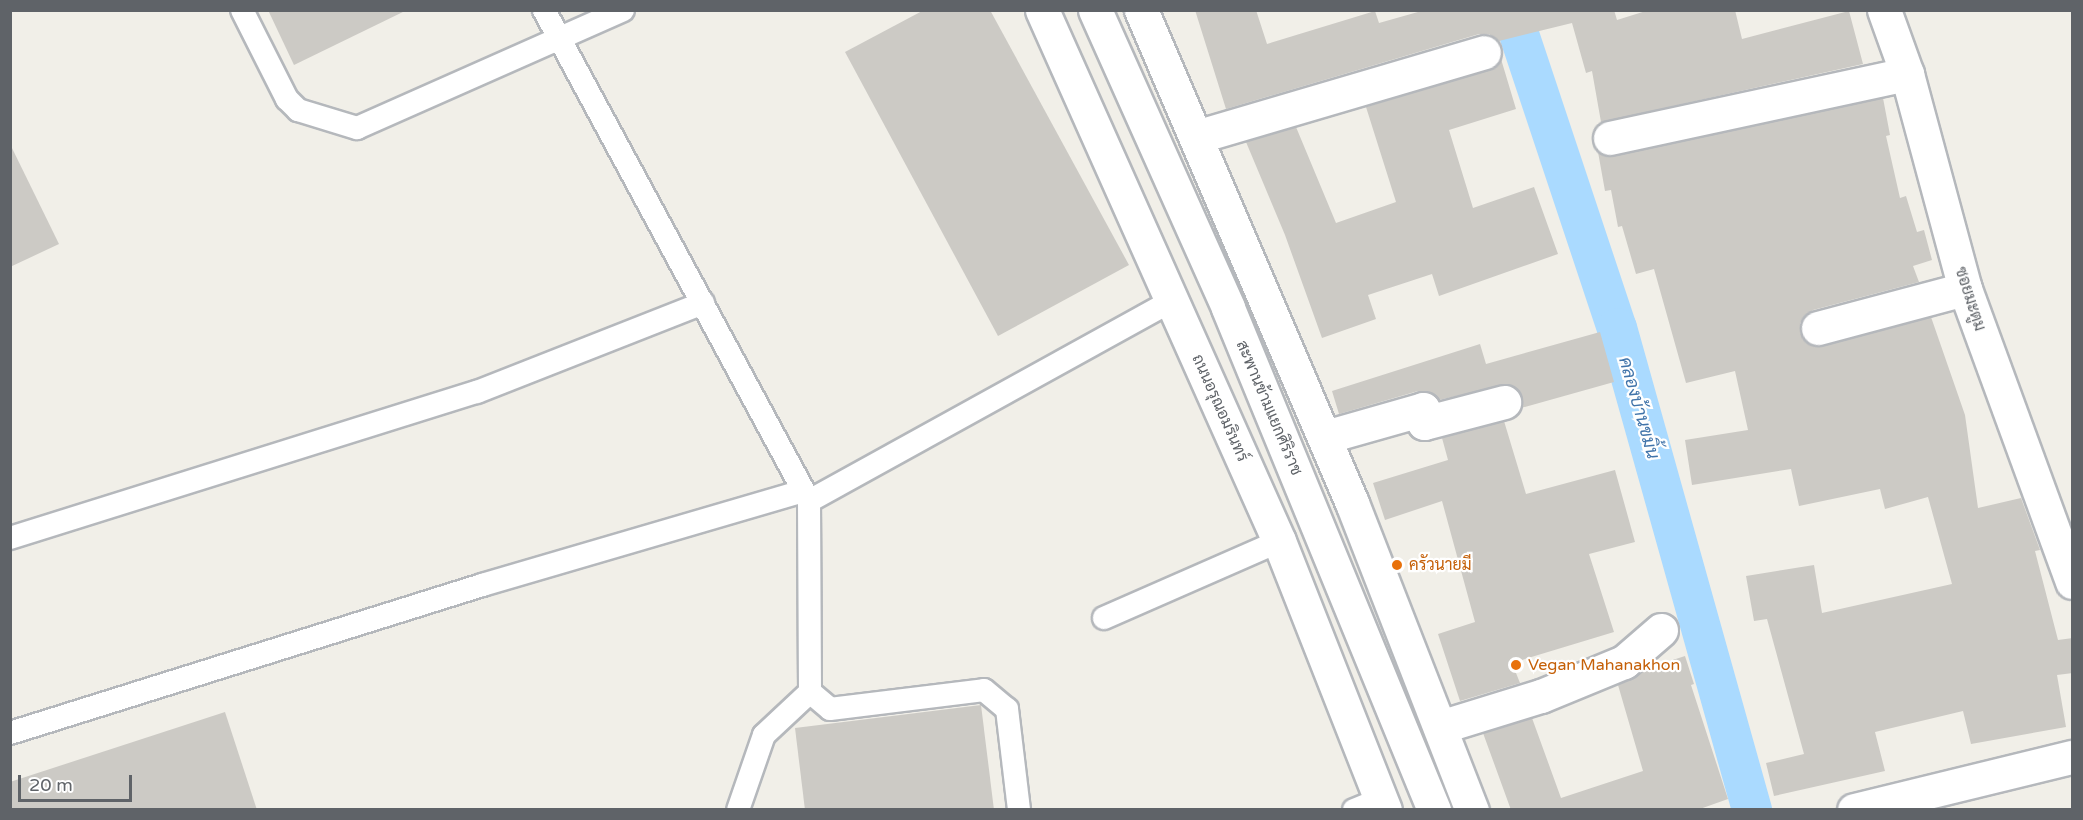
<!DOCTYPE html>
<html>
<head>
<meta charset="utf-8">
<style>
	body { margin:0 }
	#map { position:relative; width:2083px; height:820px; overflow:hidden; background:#f1efe8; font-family:"Varela Round",Sarabun,sans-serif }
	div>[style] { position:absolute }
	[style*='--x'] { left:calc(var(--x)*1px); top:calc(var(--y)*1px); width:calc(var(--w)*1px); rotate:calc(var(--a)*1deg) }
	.canal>* { height:40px; margin:-20px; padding:0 20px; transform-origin:20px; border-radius:20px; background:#aadaff }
	.building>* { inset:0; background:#cccac5 }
	.roads { filter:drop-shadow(2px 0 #b5b8bc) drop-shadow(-2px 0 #b5b8bc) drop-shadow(0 2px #b5b8bc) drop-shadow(0 -2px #b5b8bc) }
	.lane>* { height:22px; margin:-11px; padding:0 11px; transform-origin:11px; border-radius:11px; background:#fff }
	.street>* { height:33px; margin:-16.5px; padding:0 16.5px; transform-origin:16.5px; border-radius:16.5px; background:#fff }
	.secondary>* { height:33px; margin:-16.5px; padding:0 16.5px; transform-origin:16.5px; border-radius:16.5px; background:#fff }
	.dots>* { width:16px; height:16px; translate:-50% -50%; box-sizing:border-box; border:3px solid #fff; border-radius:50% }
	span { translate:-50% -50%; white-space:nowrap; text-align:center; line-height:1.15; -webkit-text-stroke:4.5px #fff; paint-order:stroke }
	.street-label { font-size:16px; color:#5f6368 }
	.food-label { font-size:16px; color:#c56008 }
	.left { translate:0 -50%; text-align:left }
	.water-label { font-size:18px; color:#4174aa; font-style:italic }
	.frame { position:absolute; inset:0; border:12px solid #5f6368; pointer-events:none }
	.scale { position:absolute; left:18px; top:775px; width:114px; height:27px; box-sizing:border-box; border:3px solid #5f6368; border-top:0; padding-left:8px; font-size:18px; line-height:21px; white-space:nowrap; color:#5f6368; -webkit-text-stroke:4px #fff; paint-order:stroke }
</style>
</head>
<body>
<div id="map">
	<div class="canal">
		<i style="--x:1511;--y:10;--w:335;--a:71.6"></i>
		<i style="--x:1617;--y:328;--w:501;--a:74.35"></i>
	</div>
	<div class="building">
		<i style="clip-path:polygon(268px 10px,407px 10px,294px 65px)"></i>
		<i style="clip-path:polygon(924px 10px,990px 10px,1129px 265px,998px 336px,845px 52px)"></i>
		<i style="clip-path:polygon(1195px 10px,1256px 10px,1267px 44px,1375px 11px,1379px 23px,1425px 10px,1614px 10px,1617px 20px,1649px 10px,1735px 10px,1742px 39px,1849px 11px,1863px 64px,1601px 122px,1592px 71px,1586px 73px,1572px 23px,1499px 41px,1489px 34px,1479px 34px,1226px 109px)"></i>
		<i style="clip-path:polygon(1501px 59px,1516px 109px,1449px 130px,1473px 208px,1534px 187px,1558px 254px,1439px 296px,1432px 274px,1368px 295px,1376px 319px,1322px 338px,1285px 235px,1246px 142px,1296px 127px,1336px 223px,1396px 202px,1366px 107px,1489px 70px)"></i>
		<i style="clip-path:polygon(1883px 98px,1890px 135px,1886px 136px,1900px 198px,1906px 196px,1917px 232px,1924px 230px,1932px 260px,1913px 266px,1919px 282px,1813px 310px,1800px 323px,1800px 333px,1813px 346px,1822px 346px,1931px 317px,1965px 415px,1978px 508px,2021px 498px,2040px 550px,2035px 551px,2058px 640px,2073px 638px,2073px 673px,2057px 675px,2066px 727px,1971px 744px,1963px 711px,1875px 732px,1885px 771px,1774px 796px,1766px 763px,1804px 754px,1767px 619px,1754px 621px,1746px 576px,1814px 565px,1822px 613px,1952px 584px,1928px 497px,1885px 509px,1880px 489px,1799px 506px,1791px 469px,1692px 485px,1685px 440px,1748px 430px,1735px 371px,1686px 383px,1654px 269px,1636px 274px,1622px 226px,1618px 227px,1611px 190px,1605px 191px,1598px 152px,1614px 156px)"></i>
		<i style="clip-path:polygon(10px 144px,59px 244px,10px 267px)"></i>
		<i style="clip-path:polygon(1600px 332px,1614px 382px,1521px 408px,1522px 397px,1508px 384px,1439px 400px,1428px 391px,1418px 391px,1339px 414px,1332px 391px,1480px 344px,1486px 364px)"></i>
		<i style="clip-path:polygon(1504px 421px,1526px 494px,1615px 470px,1635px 542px,1589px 554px,1614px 632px,1512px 663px,1520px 683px,1460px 701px,1438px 634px,1475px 622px,1442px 501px,1385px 520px,1373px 483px,1448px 460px,1442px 438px)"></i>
		<i style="clip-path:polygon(1685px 656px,1694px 684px,1691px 685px,1728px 799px,1697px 810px,1511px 810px,1483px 733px,1532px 718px,1561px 798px,1643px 771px,1618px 685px,1645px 669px)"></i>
		<i style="clip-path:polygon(981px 705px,994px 810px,805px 810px,795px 728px)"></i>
		<i style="clip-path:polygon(225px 712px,257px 810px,10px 810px,10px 782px)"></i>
	</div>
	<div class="roads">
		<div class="lane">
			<i style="--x:242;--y:10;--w:100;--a:63.2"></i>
			<i style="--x:287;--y:99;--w:16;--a:45"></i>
			<i style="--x:298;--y:110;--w:62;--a:17"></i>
			<i style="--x:357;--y:128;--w:291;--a:-23.9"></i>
			<i style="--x:544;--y:10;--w:558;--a:61.64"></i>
			<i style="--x:809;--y:501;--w:191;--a:89.7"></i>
			<i style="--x:810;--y:692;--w:26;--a:40"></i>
			<i style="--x:830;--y:709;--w:155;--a:-7"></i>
			<i style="--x:984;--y:690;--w:30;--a:40"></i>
			<i style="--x:1007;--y:709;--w:102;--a:83.2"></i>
			<i style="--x:809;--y:501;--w:414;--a:-28.9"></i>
			<i style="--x:10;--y:538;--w:489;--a:-17.4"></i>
			<i style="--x:477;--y:392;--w:243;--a:-21.5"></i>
			<i style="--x:1104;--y:618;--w:191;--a:-23.7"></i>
			<i style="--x:10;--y:733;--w:495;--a:-17.4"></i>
			<i style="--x:482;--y:585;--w:334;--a:-16.3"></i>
			<i style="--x:738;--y:810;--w:79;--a:-70.9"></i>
			<i style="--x:764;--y:735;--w:63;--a:-43.1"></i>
			<i style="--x:1354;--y:810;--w:29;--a:-22"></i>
		</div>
		<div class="street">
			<i style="--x:1884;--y:10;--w:68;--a:70.2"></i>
			<i style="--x:1907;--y:74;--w:223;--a:74.9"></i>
			<i style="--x:1965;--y:289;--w:312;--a:69.9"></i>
			<i style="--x:1196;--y:137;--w:300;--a:-16.4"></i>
			<i style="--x:1610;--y:138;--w:304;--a:-12.2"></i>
			<i style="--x:1818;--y:328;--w:152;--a:-14.9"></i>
			<i style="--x:1325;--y:437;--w:102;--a:-15.9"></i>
			<i style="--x:1423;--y:409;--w:14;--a:86"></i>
			<i style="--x:1424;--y:423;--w:83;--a:-14.7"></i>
			<i style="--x:1440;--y:727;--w:106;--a:-17.1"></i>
			<i style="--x:1541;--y:696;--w:90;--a:-22.3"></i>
			<i style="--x:1624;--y:662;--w:49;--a:-40.9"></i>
			<i style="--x:1854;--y:810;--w:224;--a:-13.7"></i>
		</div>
		<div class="secondary">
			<i style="--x:1042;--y:10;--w:581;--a:65.95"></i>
			<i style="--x:1279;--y:541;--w:289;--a:68.5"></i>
			<i style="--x:1095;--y:10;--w:326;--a:65.9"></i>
			<i style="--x:1228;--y:308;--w:543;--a:67.69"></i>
			<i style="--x:1141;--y:10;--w:536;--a:66.83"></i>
			<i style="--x:1352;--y:503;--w:330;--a:68.7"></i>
		</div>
	</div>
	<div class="dots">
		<i style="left:1397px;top:565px;background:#e8710a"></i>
		<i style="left:1516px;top:665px;background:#e8710a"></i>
	</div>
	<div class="street-label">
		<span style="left:1970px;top:299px;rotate:72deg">ซอยมะตูม</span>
		<span style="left:1220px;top:408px;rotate:66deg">ถนนอรุณอมรินทร์</span>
		<span style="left:1269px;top:408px;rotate:67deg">สะพานข้ามแยกศิริราช</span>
	</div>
	<div class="food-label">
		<span class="left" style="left:1409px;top:565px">ครัวนายมี</span>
		<span class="left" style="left:1528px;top:665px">Vegan Mahanakhon</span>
	</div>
	<div class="water-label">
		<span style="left:1639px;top:408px;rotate:74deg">คลองบ้านขมิ้น</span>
	</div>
	<div class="frame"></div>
	<div class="scale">20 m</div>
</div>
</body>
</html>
